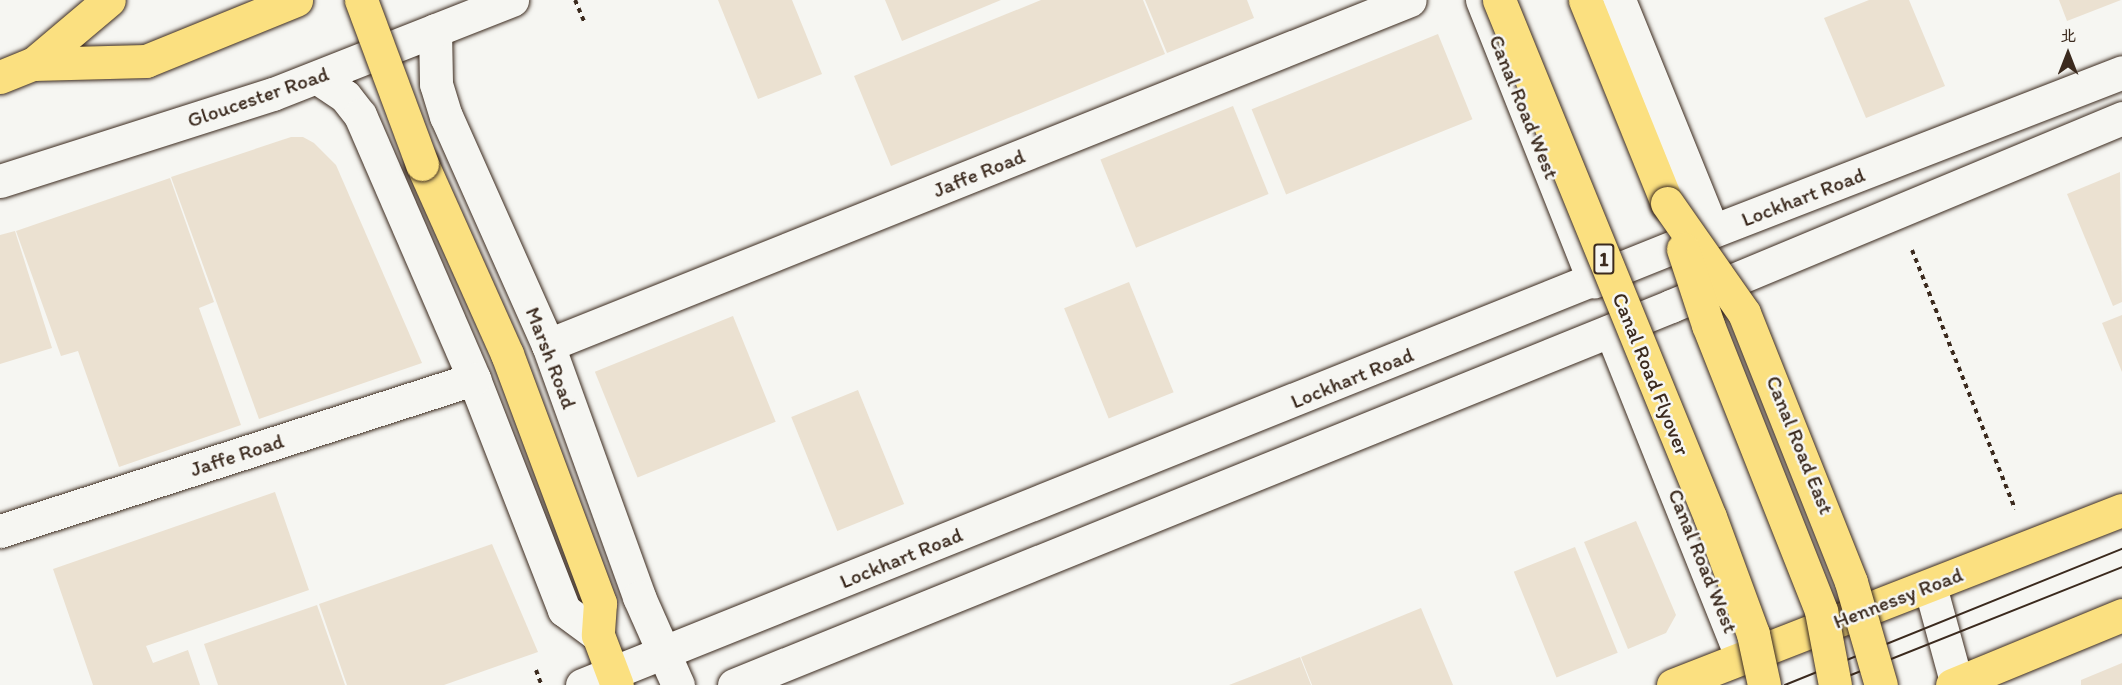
<!DOCTYPE html>
<meta charset="utf-8">
<style>
body{margin:0}
#map{position:relative;width:2122px;height:685px;overflow:hidden;background:#f6f6f2;font-family:Itim,"LXGW WenKai TC",sans-serif}
div>[style]{position:absolute}
.built>*{inset:0;background:#ebe1d1;transform-origin:0 0}
.path>*{height:4px;margin-top:-2px;transform-origin:0;background:repeating-linear-gradient(90deg,#3b2a1e 0 4.5px,transparent 0 9px)}
.roads{filter:drop-shadow(0 0 2px #3b2a1e) drop-shadow(0 0 2px #3b2a1e)}
.minor>*{height:33px;margin:-16.5px;padding:0 16.5px;transform-origin:16.5px;border-radius:16.5px;background:#f6f6f2}
.major>*{height:33px;margin:-16.5px;padding:0 16.5px;transform-origin:16.5px;border-radius:16.5px;background:#fbe080}
.highway>*{height:33px;margin:-16.5px;padding:0 16.5px;transform-origin:16.5px;border-radius:16.5px;background:#fbe080}
.tram>*{height:1.5px;margin:-0.75px;padding:0 0.75px;transform-origin:0.75px;border-radius:0.75px;background:#3b2a1e}
.bridges{filter:drop-shadow(0 0 2px #3b2a1e) drop-shadow(0 0 2px #3b2a1e)}
.major-bridge>*{height:33px;margin:-16.5px;padding:0 16.5px;transform-origin:16.5px;border-radius:16.5px;background:#fbe080}
.highway-bridge>*{height:33px;margin:-16.5px;padding:0 16.5px;transform-origin:16.5px;border-radius:16.5px;background:#fbe080}
span{translate:-50% -50%;white-space:nowrap;text-align:center;line-height:1.15;-webkit-text-stroke:5px #f6f6f2;paint-order:stroke}
.shield-label span{padding:2px 4px;background:#f6f6f2;border:2px solid;border-radius:4px;-webkit-text-stroke-width:0}
.shield-label{font-size:20px;color:#3b2a1e;font-weight:700}
.street-label{font-size:21px;color:#3b2a1e}
.north{position:absolute;left:2038px;top:24px;width:60px;height:60px;-webkit-text-stroke:4px #f6f6f2;paint-order:stroke;rotate:0deg;font-size:16px;font-weight:700;line-height:24px;text-align:center;color:#3b2a1e}
.north::after{content:'';display:block;margin:auto;width:21px;height:27px;background:#3b2a1e;clip-path:polygon(50% 0,100% 100%,50% 72%,0 100%)}
</style>
<div id="map">
<div class="built">
<i style="clip-path:polygon(718px 0,792px 0,822px 74px,758px 99px)"></i>
<i style="clip-path:polygon(885px 0,1001px 0,902px 41px)"></i>
<i style="clip-path:polygon(1041px 0,1143px 0,1165px 54px,891px 166px,854px 76px)"></i>
<i style="clip-path:polygon(1145px 0,1247px 0,1254px 18px,1167px 53px)"></i>
<i style="clip-path:polygon(1869px 0,1909px 0,1945px 86px,1866px 118px,1824px 18px)"></i>
<i style="clip-path:polygon(2059px 0,2121px 0,2067px 21px)"></i>
<i style="left:1438px;top:34px;width:92px;height:201px;rotate:68deg"></i>
<i style="left:1233px;top:106px;width:95px;height:143px;rotate:68deg"></i>
<i style="clip-path:polygon(291px 137px,303px 137px,314px 143px,336px 165px,422px 363px,259px 419px,171px 177px)"></i>
<i style="clip-path:polygon(2120px 172px,2122px 302px,2113px 306px,2067px 194px)"></i>
<i style="clip-path:polygon(170px 178px,214px 302px,199px 308px,241px 425px,119px 467px,78px 351px,61px 356px,16px 231px)"></i>
<i style="clip-path:polygon(15px 231px,52px 348px,0 364px,0 235px)"></i>
<i style="left:1129px;top:282px;width:119px;height:70px;rotate:68deg"></i>
<i style="clip-path:polygon(2122px 315px,2122px 372px,2102px 323px)"></i>
<i style="left:733px;top:316px;width:114px;height:149px;rotate:68deg"></i>
<i style="left:858px;top:390px;width:123px;height:72px;rotate:68deg"></i>
<i style="clip-path:polygon(275px 492px,309px 590px,146px 646px,153px 663px,188px 650px,200px 685px,93px 685px,53px 569px)"></i>
<i style="clip-path:polygon(1636px 521px,1676px 615px,1666px 633px,1628px 649px,1584px 542px)"></i>
<i style="clip-path:polygon(492px 544px,538px 652px,444px 685px,347px 685px,319px 604px)"></i>
<i style="left:1575px;top:547px;width:114px;height:66px;rotate:68deg"></i>
<i style="clip-path:polygon(317px 605px,345px 685px,218px 685px,204px 644px)"></i>
<i style="clip-path:polygon(1421px 608px,1453px 685px,1312px 685px,1301px 657px)"></i>
<i style="clip-path:polygon(1300px 657px,1311px 685px,1229px 685px,1255px 675px)"></i>
<i style="clip-path:polygon(2122px 663px,2122px 685px,2081px 685px,2081px 680px)"></i>
</div>
<div class="path">
<i style="left:575px;top:0;width:25px;rotate:67deg"></i>
<i style="left:1912px;top:250px;width:279px;rotate:68.3deg"></i>
<i style="left:536px;top:670px;width:15px;rotate:70deg"></i>
</div>
<div class="roads">
<div class="minor">
<i style="left:1482px;top:0;width:303px;rotate:68.3deg"></i>
<i style="left:1619px;top:0;width:249px;rotate:67.9deg"></i>
<i style="left:435px;top:30px;width:54px;rotate:88.9deg"></i>
<i style="left:436px;top:84px;width:34px;rotate:73deg"></i>
<i style="left:446px;top:116px;width:251px;rotate:66deg"></i>
<i style="left:548px;top:345px;width:268px;rotate:70.1deg"></i>
<i style="left:639px;top:597px;width:96px;rotate:66.1deg"></i>
<i style="left:318px;top:78px;width:32px;rotate:34deg"></i>
<i style="left:345px;top:96px;width:24px;rotate:52deg"></i>
<i style="left:360px;top:115px;width:288px;rotate:66.6deg"></i>
<i style="left:474px;top:379px;width:248px;rotate:68.7deg"></i>
<i style="left:564px;top:610px;width:42px;rotate:36.3deg"></i>
<i style="left:0;top:181px;width:287px;rotate:-17.7deg"></i>
<i style="left:273px;top:94px;width:257px;rotate:-21.5deg"></i>
<i style="left:1611px;top:331px;width:352px;rotate:68.2deg"></i>
<i style="left:548px;top:345px;width:928px;rotate:-21.81deg"></i>
<i style="left:0;top:531px;width:498px;rotate:-17.8deg"></i>
<i style="left:1930px;top:586px;width:103px;rotate:74.7deg"></i>
<i style="left:582px;top:685px;width:1219px;rotate:-21.87deg"></i>
<i style="left:1713px;top:231px;width:439px;rotate:-21.2deg"></i>
<i style="left:734px;top:685px;width:1011px;rotate:-22.02deg"></i>
<i style="left:1671px;top:306px;width:489px;rotate:-22.6deg"></i>
</div>
<div class="major">
<i style="left:422px;top:164px;width:208px;rotate:65.9deg"></i>
<i style="left:507px;top:354px;width:266px;rotate:69.5deg"></i>
<i style="left:600px;top:603px;width:32px;rotate:94deg"></i>
<i style="left:598px;top:635px;width:53px;rotate:69.2deg"></i>
<i style="left:1673px;top:685px;width:482px;rotate:-21.3deg"></i>
<i style="left:1952px;top:685px;width:184px;rotate:-22.4deg"></i>
</div>
<div class="highway">
<i style="left:1585px;top:0;width:219px;rotate:68deg"></i>
<i style="left:33px;top:64px;width:113px;rotate:-1.5deg"></i>
<i style="left:146px;top:61px;width:162px;rotate:-22.1deg"></i>
<i style="left:0;top:77px;width:35px;rotate:-22deg"></i>
<i style="left:33px;top:64px;width:99px;rotate:-40.1deg"></i>
</div>
</div>
<div class="tram">
<i style="left:1785px;top:685px;width:363px;rotate:-22deg"></i>
<i style="left:1826px;top:685px;width:319px;rotate:-21.7deg"></i>
</div>
<div class="bridges">
<div class="major-bridge">
<i style="left:361px;top:0;width:175px;rotate:69.6deg"></i>
</div>
<div class="highway-bridge">
<i style="left:1499px;top:0;width:558px;rotate:67.8deg"></i>
<i style="left:1710px;top:517px;width:125px;rotate:69.8deg"></i>
<i style="left:1753px;top:634px;width:52px;rotate:77.8deg"></i>
<i style="left:1667px;top:203px;width:134px;rotate:55deg"></i>
<i style="left:1744px;top:313px;width:289px;rotate:68.3deg"></i>
<i style="left:1851px;top:582px;width:107px;rotate:73.8deg"></i>
<i style="left:1683px;top:249px;width:80px;rotate:71.8deg"></i>
<i style="left:1708px;top:325px;width:308px;rotate:68.4deg"></i>
<i style="left:1821px;top:611px;width:75px;rotate:79.3deg"></i>
</div>
</div>
<div class="shield-label">
<span style="left:1604px;top:259px">1</span>
</div>
<div class="street-label">
<span style="left:258px;top:97px;rotate:-19deg">Gloucester Road</span>
<span style="left:1524px;top:107px;rotate:68deg">Canal Road West</span>
<span style="left:979px;top:173px;rotate:-22deg">Jaffe Road</span>
<span style="left:1803px;top:197px;rotate:-21deg">Lockhart Road</span>
<span style="left:551px;top:358px;rotate:69deg">Marsh Road</span>
<span style="left:1651px;top:374px;rotate:68deg">Canal Road Flyover</span>
<span style="left:1352px;top:378px;rotate:-22deg">Lockhart Road</span>
<span style="left:1800px;top:445px;rotate:68deg">Canal Road East</span>
<span style="left:237px;top:455px;rotate:-18deg">Jaffe Road</span>
<span style="left:901px;top:558px;rotate:-22deg">Lockhart Road</span>
<span style="left:1703px;top:561px;rotate:68deg">Canal Road West</span>
<span style="left:1898px;top:598px;rotate:-21deg">Hennessy Road</span>
</div>
<div class="north">北</div>
</div>
